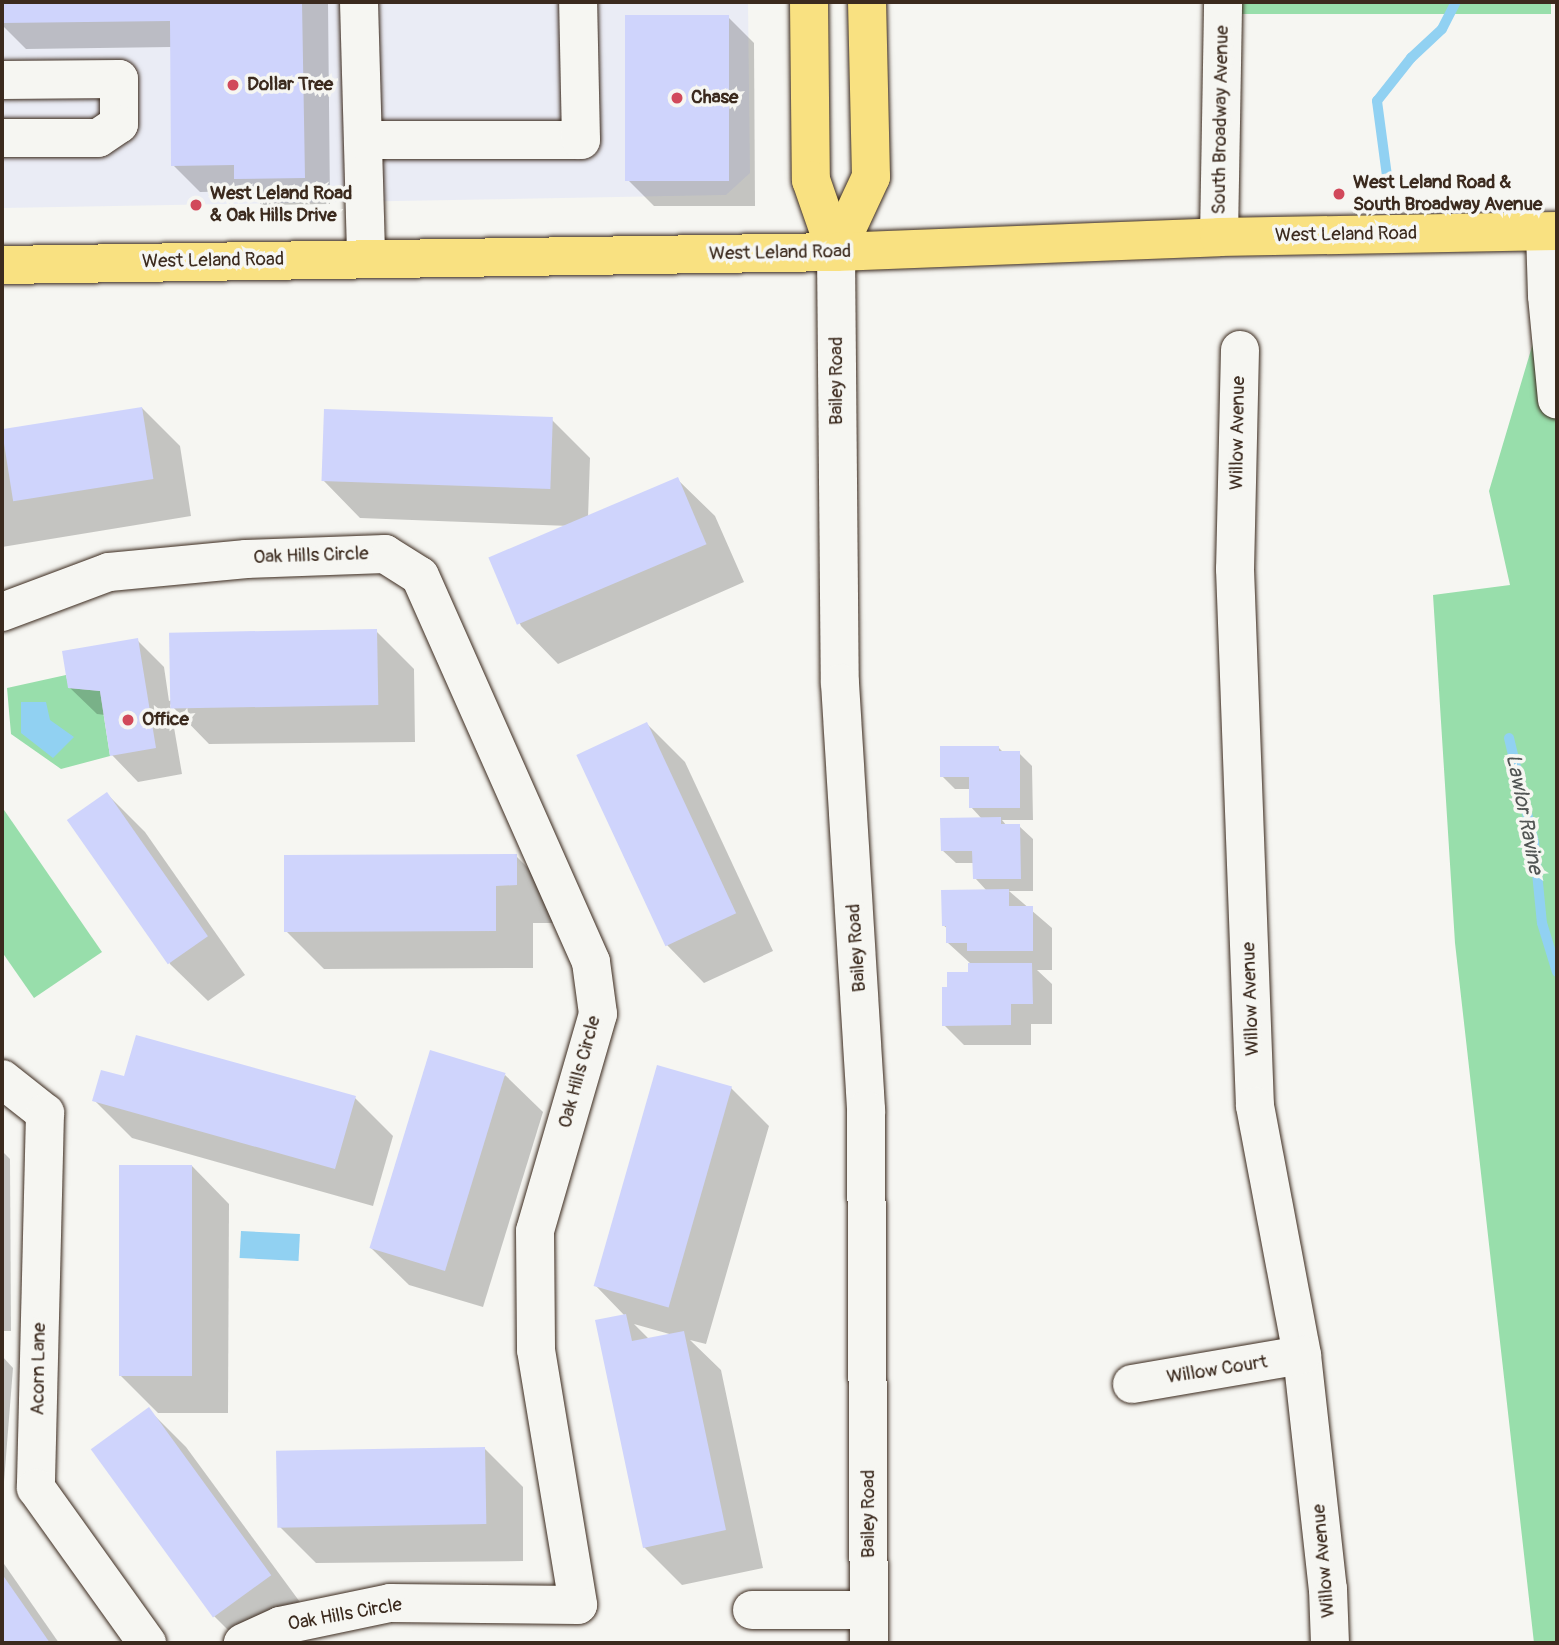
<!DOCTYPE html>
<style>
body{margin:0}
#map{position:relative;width:1559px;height:1645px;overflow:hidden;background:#f6f6f2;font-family:Pangolin,sans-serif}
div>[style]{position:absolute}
.built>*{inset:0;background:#eaecf5}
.green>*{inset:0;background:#98deab;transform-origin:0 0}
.water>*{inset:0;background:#91d1f2;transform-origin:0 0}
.shadow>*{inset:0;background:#0003}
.stream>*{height:10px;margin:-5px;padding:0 5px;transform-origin:5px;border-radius:5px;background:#91d1f2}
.building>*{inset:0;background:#cfd4fc;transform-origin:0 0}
.roads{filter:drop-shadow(0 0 2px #3b2a1e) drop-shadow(0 0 2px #3b2a1e)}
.minor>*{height:38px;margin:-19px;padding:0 19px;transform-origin:19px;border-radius:19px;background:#f6f6f2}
.major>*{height:38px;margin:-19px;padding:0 19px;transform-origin:19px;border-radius:19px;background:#f9e181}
.dots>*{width:19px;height:19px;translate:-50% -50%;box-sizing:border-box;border:4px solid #f6f6f2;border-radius:50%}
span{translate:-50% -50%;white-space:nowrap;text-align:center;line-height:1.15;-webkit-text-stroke:7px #f6f6f2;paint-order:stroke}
.poi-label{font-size:19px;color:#3b2a1e;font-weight:700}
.left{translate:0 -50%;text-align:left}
.street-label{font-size:19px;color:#3b2a1e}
.water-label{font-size:21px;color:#505453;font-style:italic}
.frame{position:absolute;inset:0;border:4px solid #3b2a1e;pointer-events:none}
</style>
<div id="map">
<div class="built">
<i style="clip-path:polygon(2px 2px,748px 2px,750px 173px,726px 195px,2px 208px)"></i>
</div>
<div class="green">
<i style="left:1223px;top:2px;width:328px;height:12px"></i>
<i style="clip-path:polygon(1547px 296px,1557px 400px,1557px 1643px,1534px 1643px,1455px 943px,1433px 595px,1510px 585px,1489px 491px)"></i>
<i style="clip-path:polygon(66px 675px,69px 688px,100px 691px,110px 756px,61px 769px,11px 734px,7px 688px)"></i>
<i style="clip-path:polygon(2px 807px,102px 952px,34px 998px,2px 952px)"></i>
</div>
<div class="water">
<i style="clip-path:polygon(21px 702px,46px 702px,50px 720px,74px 737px,53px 758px,21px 733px)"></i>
<i style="left:241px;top:1231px;width:59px;height:27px;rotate:3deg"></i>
</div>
<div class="shadow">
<i style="clip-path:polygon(2px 2px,328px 2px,330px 204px,262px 205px,248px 191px,200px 192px,173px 165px,172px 47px,26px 49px,2px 25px)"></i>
<i style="clip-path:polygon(728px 17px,754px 43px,755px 206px,654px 206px,628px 180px)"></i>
<i style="clip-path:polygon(142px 408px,180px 446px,191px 516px,2px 547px,2px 431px)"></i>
<i style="clip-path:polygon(552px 420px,590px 458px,588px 518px,677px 479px,715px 516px,744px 582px,558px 664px,521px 626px,491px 560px,570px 526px,360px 518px,323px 480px)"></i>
<i style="clip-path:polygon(376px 631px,414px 669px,415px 742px,209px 744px,170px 704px,182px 774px,138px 782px,112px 755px,105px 715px,97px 714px,70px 688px,137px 640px,164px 667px,169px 701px)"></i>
<i style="clip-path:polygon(647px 724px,685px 762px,773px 951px,704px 983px,667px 945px,578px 756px)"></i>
<i style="clip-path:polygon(998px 747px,1004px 753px,1019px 753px,1032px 766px,1033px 820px,1002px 820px,1007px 826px,1019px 826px,1033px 839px,1033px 891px,1009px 891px,1052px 928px,1052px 970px,1037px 970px,1052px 984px,1052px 1024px,1031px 1024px,1031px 1045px,964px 1045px,944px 1025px,970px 973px,970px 963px,948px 943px,948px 929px,943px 925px,987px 891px,975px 878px,974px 863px,956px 863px,942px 850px,982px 819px,971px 807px,971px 789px,955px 789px,942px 776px)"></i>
<i style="clip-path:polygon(107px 794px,145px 832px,245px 975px,208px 1001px,170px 964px)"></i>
<i style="clip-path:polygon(516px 856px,554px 894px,554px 923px,533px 923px,533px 968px,324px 969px,286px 931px)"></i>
<i style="clip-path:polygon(505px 1075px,543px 1112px,483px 1307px,409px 1285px,371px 1248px)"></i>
<i style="clip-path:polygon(125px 1078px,355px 1098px,393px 1136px,373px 1206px,132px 1138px,94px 1100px)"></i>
<i style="clip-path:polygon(evenodd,731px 1088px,769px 1126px,706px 1344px,690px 1340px,721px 1370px,763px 1568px,682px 1585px,644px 1547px,625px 1316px,595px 1285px,731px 1088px,634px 1324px,673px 1335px,649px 1339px,634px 1324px)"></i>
<i style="clip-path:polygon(2px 1151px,10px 1159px,11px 1331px,2px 1331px)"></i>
<i style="clip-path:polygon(192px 1166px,229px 1204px,228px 1413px,158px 1413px,120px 1375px)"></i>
<i style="clip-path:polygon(2px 1356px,13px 1368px,2px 1507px)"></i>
<i style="clip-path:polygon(148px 1409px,186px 1447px,308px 1613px,241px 1643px,214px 1616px)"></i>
<i style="clip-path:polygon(485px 1449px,523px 1487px,523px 1561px,316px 1563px,278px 1525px)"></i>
<i style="clip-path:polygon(2px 1561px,59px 1643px,2px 1643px)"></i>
</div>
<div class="stream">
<i style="left:1387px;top:176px;width:76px;rotate:-97.6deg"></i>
<i style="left:1377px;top:101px;width:55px;rotate:-51.7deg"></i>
<i style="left:1411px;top:58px;width:42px;rotate:-43.1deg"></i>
<i style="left:1442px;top:29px;width:30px;rotate:-63deg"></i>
<i style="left:1509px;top:738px;width:107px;rotate:76.5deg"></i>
<i style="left:1534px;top:842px;width:81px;rotate:84.4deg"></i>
<i style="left:1542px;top:923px;width:51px;rotate:73deg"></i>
</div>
<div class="building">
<i style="clip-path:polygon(2px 2px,302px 2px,305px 178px,234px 179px,234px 165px,171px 166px,170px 21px,2px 23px)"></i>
<i style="left:625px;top:15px;width:104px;height:166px"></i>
<i style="left:142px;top:407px;width:73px;height:142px;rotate:81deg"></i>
<i style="left:324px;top:409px;width:229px;height:72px;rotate:2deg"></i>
<i style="left:678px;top:477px;width:73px;height:206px;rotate:67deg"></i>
<i style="left:377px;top:629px;width:76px;height:208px;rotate:89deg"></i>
<i style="clip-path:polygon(138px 638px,156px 748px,110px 756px,100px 691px,68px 688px,62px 651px)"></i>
<i style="left:647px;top:722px;width:211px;height:78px;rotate:65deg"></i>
<i style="clip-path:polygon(940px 746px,999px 746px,999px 751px,1020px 751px,1020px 808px,969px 808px,969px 777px,940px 777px)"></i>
<i style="left:107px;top:792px;width:176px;height:49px;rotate:55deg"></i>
<i style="clip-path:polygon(1001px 817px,1001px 824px,1020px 824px,1021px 879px,973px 879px,972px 851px,941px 851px,940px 818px)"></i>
<i style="clip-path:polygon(517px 854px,517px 885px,496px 886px,496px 931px,284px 932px,284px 855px)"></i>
<i style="clip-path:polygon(1009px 889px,1009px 906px,1033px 906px,1033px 951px,967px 951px,967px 943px,946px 943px,946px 926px,942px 926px,941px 890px)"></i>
<i style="clip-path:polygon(968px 963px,1032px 963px,1033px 1004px,1011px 1004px,1011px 1025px,942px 1026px,942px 987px,947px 987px,947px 972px,968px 972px)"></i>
<i style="clip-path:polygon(136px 1035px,356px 1096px,335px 1169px,92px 1101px,101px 1070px,124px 1076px)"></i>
<i style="left:430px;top:1050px;width:79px;height:207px;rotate:17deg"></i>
<i style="left:657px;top:1065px;width:78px;height:230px;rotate:16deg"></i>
<i style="left:119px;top:1165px;width:73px;height:211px"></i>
<i style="clip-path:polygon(626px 1314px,632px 1341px,684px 1331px,726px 1530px,643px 1548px,595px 1320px)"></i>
<i style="left:149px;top:1407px;width:208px;height:72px;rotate:54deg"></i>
<i style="left:485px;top:1447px;width:77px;height:209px;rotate:89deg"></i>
<i style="clip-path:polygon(2px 1574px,50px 1643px,2px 1643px)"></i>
</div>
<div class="roads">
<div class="minor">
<i style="left:359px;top:2px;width:256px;rotate:88.4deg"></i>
<i style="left:2px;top:80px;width:117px;rotate:-0.5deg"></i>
<i style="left:119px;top:79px;width:45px;rotate:90deg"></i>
<i style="left:119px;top:124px;width:25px;rotate:146deg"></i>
<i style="left:98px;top:138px;width:96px;rotate:180deg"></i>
<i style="left:363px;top:140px;width:218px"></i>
<i style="left:581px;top:140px;width:138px;rotate:-91.2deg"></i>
<i style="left:1545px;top:232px;width:64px;rotate:88.2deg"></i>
<i style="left:1547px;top:296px;width:104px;rotate:84.5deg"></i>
<i style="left:1219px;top:237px;width:235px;rotate:-89deg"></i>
<i style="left:836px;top:252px;width:431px;rotate:89.5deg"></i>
<i style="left:840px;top:683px;width:428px;rotate:86.5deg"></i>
<i style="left:866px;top:1110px;width:533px;rotate:89.68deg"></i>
<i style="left:1240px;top:350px;width:219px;rotate:91.3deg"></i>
<i style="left:1235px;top:569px;width:537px;rotate:87.87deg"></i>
<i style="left:1255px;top:1106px;width:253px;rotate:79.3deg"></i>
<i style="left:1302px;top:1355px;width:235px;rotate:83.7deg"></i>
<i style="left:1328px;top:1589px;width:54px;rotate:87.9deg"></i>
<i style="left:2px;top:612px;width:114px;rotate:-20.5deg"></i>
<i style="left:109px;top:572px;width:138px;rotate:-5.4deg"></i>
<i style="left:246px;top:559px;width:139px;rotate:-2.1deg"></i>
<i style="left:385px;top:554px;width:41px;rotate:32.2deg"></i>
<i style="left:420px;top:576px;width:422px;rotate:66.1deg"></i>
<i style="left:591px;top:962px;width:52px;rotate:82.3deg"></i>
<i style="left:598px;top:1014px;width:226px;rotate:106.2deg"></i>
<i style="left:535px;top:1231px;width:119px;rotate:89.5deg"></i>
<i style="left:536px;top:1350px;width:258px;rotate:80.6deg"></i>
<i style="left:578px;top:1605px;width:188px;rotate:-179.4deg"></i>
<i style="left:390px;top:1603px;width:112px;rotate:168.2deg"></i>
<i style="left:280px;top:1626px;width:41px;rotate:155.3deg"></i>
<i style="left:2px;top:1079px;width:55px;rotate:38.3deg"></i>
<i style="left:45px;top:1113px;width:375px;rotate:91.4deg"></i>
<i style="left:36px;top:1488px;width:191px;rotate:54.4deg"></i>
<i style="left:1132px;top:1384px;width:172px;rotate:-9.7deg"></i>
<i style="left:752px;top:1610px;width:117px"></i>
</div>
<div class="major">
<i style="left:809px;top:2px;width:178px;rotate:89.4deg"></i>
<i style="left:811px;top:180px;width:76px;rotate:70.9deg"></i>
<i style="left:836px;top:252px;width:83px;rotate:-65deg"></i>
<i style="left:871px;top:177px;width:175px;rotate:-91.3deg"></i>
<i style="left:2px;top:265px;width:834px;rotate:-0.89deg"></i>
<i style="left:836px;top:252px;width:383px;rotate:-2.2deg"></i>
<i style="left:1219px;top:237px;width:338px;rotate:-1deg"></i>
</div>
</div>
<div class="dots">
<i style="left:233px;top:85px;background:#d1495b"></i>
<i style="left:677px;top:98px;background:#d1495b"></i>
<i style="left:1339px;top:194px;background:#d1495b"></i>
<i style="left:196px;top:205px;background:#d1495b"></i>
<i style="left:128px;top:720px;background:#d1495b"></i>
</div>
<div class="poi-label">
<span class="left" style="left:247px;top:85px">Dollar Tree</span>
<span class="left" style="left:691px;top:98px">Chase</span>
<span class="left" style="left:1353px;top:194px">West Leland Road &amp;<br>South Broadway Avenue</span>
<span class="left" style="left:210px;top:205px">West Leland Road<br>&amp; Oak Hills Drive</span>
<span class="left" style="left:142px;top:720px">Office</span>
</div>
<div class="street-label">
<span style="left:1221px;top:120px;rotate:-89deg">South Broadway Avenue</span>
<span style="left:1346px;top:235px;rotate:-1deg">West Leland Road</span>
<span style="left:780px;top:253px;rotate:-1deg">West Leland Road</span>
<span style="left:213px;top:261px;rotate:-1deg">West Leland Road</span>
<span style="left:837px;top:381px;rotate:-90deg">Bailey Road</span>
<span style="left:1238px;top:433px;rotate:-89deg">Willow Avenue</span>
<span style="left:311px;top:556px;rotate:-2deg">Oak Hills Circle</span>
<span style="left:857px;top:948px;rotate:-94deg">Bailey Road</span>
<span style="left:1251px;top:999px;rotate:-92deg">Willow Avenue</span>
<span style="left:580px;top:1072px;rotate:-75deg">Oak Hills Circle</span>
<span style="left:39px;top:1369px;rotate:-89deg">Acorn Lane</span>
<span style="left:1217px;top:1370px;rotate:-9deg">Willow Court</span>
<span style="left:869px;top:1514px;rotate:-90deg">Bailey Road</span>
<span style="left:1324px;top:1561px;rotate:-95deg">Willow Avenue</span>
<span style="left:345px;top:1615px;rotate:-10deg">Oak Hills Circle</span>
</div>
<div class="water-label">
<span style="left:1524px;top:814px;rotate:79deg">Lawlor Ravine</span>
</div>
<div class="frame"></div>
</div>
